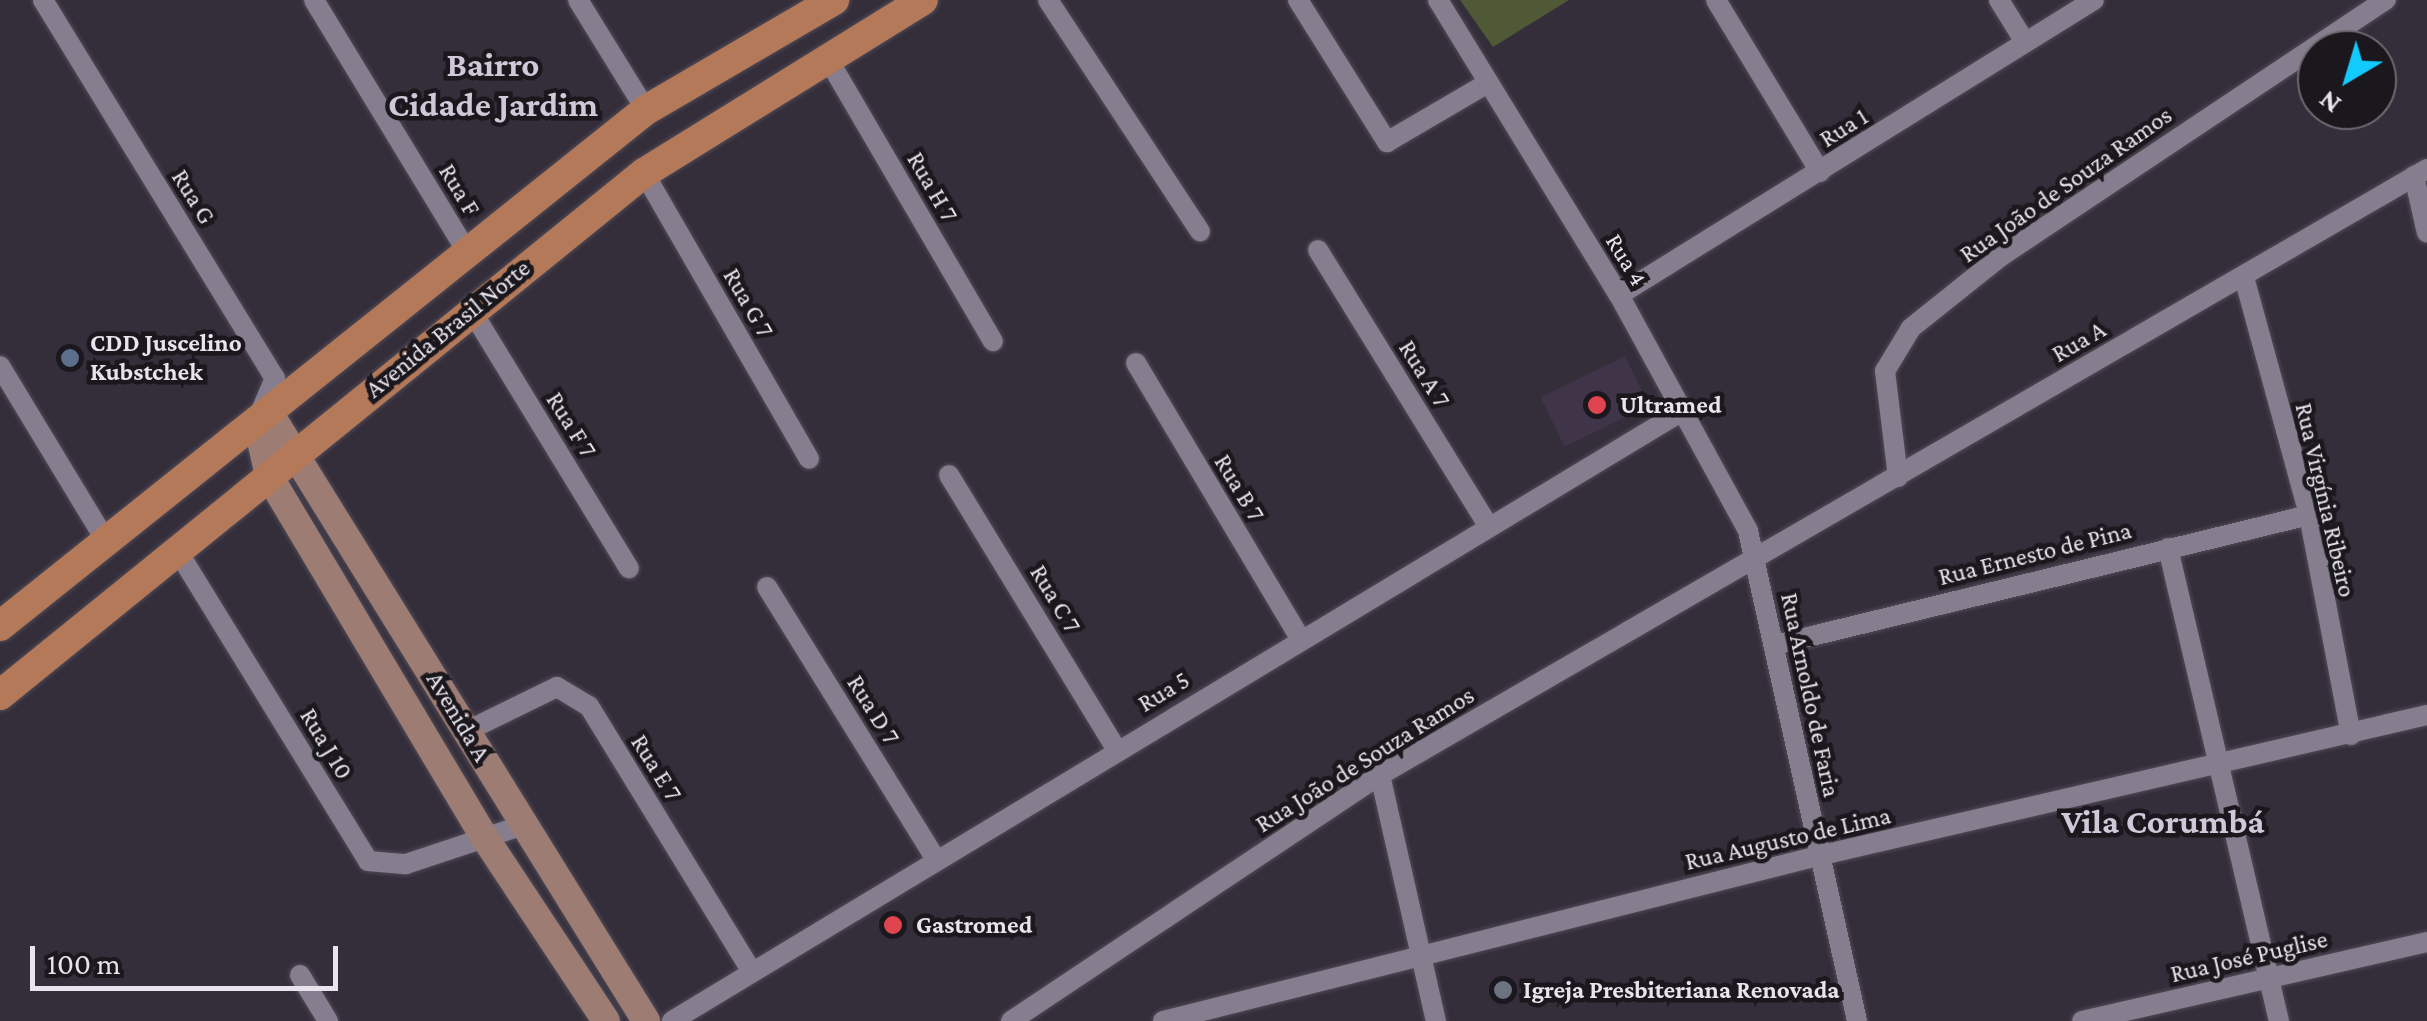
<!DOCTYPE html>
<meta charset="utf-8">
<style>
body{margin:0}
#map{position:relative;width:2427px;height:1021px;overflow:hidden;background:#342d3a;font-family:"Crimson Pro",serif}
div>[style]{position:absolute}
.built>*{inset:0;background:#3f3448;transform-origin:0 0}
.green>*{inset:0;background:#4f5935}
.roads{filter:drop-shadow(0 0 2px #504b56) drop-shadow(0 0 2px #504b56)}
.street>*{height:20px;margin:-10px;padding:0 10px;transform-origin:10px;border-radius:10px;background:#867e8e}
.secondary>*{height:28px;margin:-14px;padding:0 14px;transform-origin:14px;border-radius:14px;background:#9d7c74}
.primary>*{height:30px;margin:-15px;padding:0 15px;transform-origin:15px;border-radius:15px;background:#b47959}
.dots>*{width:28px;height:28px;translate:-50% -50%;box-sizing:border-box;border:5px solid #1a171d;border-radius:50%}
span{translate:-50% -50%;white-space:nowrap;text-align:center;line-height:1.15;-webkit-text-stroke:9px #1a171d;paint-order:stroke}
.street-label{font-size:25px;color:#e8e3ec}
.poi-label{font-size:25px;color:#e8e3ec;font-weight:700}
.left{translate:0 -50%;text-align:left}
.district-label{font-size:35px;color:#d0c7d8;font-weight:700}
.north{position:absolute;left:2297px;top:30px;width:100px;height:100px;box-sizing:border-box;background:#1a171d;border:2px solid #6c6970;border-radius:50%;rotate:218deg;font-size:28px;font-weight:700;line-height:40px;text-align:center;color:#e8e3ec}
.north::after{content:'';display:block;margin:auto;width:35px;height:45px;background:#12cafb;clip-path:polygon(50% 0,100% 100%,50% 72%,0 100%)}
.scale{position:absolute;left:30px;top:946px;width:308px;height:45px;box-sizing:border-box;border:5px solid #e8e3ec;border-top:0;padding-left:12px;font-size:30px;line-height:35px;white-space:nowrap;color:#e8e3ec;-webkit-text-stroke:8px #1a171d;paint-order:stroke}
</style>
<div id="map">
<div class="built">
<i style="left:1625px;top:356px;width:55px;height:94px;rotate:64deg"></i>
</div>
<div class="green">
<i style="clip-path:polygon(1460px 0,1569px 0,1493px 47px)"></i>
</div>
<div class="roads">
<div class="street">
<i style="left:43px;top:0;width:444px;rotate:58.5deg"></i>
<i style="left:275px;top:378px;width:39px;rotate:113deg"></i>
<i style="left:314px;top:0;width:296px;rotate:58.7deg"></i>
<i style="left:578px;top:0;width:129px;rotate:58.3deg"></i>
<i style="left:1048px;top:0;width:277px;rotate:56.7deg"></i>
<i style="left:1298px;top:0;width:168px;rotate:57.9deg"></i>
<i style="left:1387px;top:142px;width:117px;rotate:-30.3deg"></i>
<i style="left:1438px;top:0;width:346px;rotate:58.5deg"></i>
<i style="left:1619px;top:295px;width:269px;rotate:61.3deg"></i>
<i style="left:1748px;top:531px;width:502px;rotate:77.46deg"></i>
<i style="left:1716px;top:0;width:201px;rotate:58.8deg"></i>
<i style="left:1999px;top:0;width:49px;rotate:58.2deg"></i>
<i style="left:828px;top:59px;width:327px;rotate:59.7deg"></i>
<i style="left:644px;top:173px;width:330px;rotate:60deg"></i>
<i style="left:2414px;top:176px;width:58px;rotate:77.2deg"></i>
<i style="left:1318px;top:250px;width:322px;rotate:58.3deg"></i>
<i style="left:2244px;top:277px;width:247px;rotate:74.7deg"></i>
<i style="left:2309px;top:515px;width:224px;rotate:79.2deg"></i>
<i style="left:1619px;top:295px;width:559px;rotate:-31.84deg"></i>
<i style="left:470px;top:308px;width:305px;rotate:58.6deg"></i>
<i style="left:1136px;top:363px;width:320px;rotate:59.2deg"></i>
<i style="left:0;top:366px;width:205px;rotate:58.8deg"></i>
<i style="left:949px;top:475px;width:322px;rotate:58.6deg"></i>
<i style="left:1898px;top:477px;width:107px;rotate:-97deg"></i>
<i style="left:1885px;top:371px;width:50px;rotate:-58.8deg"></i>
<i style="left:1911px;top:328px;width:114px;rotate:-38.6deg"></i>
<i style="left:2000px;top:257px;width:464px;rotate:-33.7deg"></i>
<i style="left:2168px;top:548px;width:486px;rotate:76.8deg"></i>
<i style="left:177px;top:550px;width:365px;rotate:58.4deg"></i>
<i style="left:368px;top:861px;width:38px;rotate:5deg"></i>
<i style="left:406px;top:864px;width:123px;rotate:-18.4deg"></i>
<i style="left:767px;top:587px;width:321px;rotate:58.2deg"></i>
<i style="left:1775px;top:645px;width:550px;rotate:-13.68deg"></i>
<i style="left:467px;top:731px;width:100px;rotate:-26.1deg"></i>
<i style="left:557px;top:687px;width:37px;rotate:31deg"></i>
<i style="left:589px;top:706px;width:312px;rotate:58.5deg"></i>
<i style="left:1380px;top:775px;width:252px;rotate:77.2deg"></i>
<i style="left:300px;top:975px;width:54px;rotate:58.7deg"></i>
<i style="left:672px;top:1021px;width:1182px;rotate:-31.12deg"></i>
<i style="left:1011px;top:1021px;width:443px;rotate:-33.7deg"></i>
<i style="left:1380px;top:775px;width:1210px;rotate:-30.06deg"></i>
<i style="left:1163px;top:1021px;width:675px;rotate:-14.14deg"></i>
<i style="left:1818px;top:856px;width:625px;rotate:-13.04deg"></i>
<i style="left:2082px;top:1021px;width:354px;rotate:-12.9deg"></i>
</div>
<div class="secondary">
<i style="left:270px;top:414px;width:714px;rotate:58.22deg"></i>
<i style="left:257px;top:423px;width:54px;rotate:77.2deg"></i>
<i style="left:269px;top:476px;width:422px;rotate:59.2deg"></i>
<i style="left:485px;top:838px;width:219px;rotate:56.5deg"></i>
</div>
<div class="primary">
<i style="left:0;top:626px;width:827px;rotate:-38.62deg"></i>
<i style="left:646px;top:110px;width:218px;rotate:-30.3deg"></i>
<i style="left:0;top:695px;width:829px;rotate:-39.03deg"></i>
<i style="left:644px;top:173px;width:328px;rotate:-31.8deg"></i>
</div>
</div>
<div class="dots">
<i style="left:70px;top:358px;background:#5c6f8a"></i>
<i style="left:1597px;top:405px;background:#e0444e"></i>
<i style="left:893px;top:925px;background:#e0444e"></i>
<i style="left:1503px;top:990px;background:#6b7280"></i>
</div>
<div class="street-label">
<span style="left:1844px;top:128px;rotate:-32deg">Rua 1</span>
<span style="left:2066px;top:185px;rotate:-35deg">Rua João de Souza Ramos</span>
<span style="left:932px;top:187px;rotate:60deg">Rua H 7</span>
<span style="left:459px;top:190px;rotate:59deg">Rua F</span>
<span style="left:193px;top:197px;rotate:58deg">Rua G</span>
<span style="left:1626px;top:260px;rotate:59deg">Rua 4</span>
<span style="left:748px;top:303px;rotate:60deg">Rua G 7</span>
<span style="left:448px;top:329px;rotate:-39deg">Avenida Brasil Norte</span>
<span style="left:2079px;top:342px;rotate:-30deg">Rua A</span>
<span style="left:1424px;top:374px;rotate:58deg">Rua A 7</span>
<span style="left:571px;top:425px;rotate:58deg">Rua F 7</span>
<span style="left:1239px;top:488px;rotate:59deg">Rua B 7</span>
<span style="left:2325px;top:500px;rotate:77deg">Rua Virgínia Ribeiro</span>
<span style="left:2035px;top:554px;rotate:-14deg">Rua Ernesto de Pina</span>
<span style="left:1055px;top:599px;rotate:59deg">Rua C 7</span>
<span style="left:1164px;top:692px;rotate:-31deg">Rua 5</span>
<span style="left:1810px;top:695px;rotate:78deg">Rua Arnoldo de Faria</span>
<span style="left:873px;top:710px;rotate:58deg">Rua D 7</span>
<span style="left:458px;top:717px;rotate:59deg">Avenida A</span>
<span style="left:326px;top:744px;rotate:59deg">Rua J 10</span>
<span style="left:1365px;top:760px;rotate:-32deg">Rua João de Souza Ramos</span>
<span style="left:656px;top:768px;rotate:58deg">Rua E 7</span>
<span style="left:1788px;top:839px;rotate:-13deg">Rua Augusto de Lima</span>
<span style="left:2249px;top:957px;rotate:-13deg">Rua José Puglise</span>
</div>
<div class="poi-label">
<span class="left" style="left:90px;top:358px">CDD Juscelino<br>Kubstchek</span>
<span class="left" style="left:1620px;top:405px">Ultramed</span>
<span class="left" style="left:916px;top:925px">Gastromed</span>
<span class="left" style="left:1523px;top:990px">Igreja Presbiteriana Renovada</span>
</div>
<div class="district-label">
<span style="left:493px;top:85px">Bairro<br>Cidade Jardim</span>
<span style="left:2163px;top:822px">Vila Corumbá</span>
</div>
<div class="north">N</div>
<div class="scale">100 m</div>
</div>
